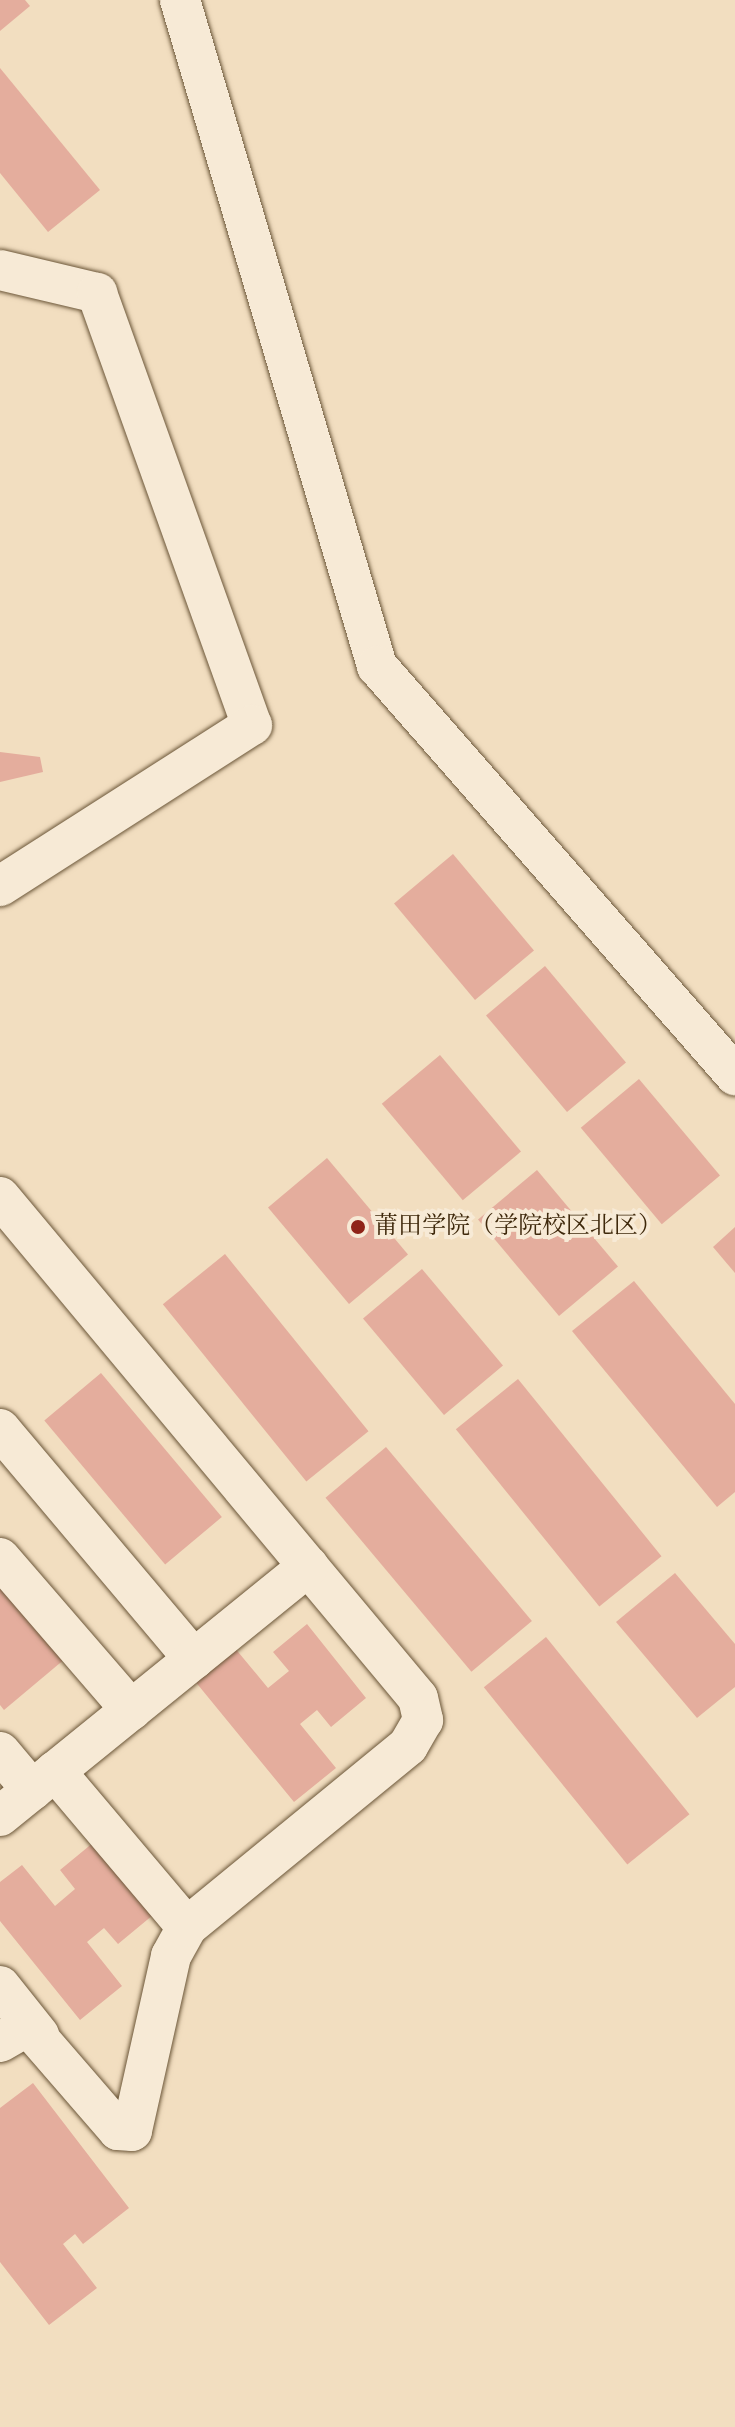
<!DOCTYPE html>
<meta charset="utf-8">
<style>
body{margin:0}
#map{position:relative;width:735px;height:2427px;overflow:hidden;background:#f2dec0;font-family:"Libre Bodoni","Noto Serif SC",serif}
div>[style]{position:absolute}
.building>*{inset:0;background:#e4ad9d;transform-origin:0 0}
.roads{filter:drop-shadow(0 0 2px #6b5638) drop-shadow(0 0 2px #6b5638)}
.minor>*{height:40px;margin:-20px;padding:0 20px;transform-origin:20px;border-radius:20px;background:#f7ead6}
.dots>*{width:22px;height:22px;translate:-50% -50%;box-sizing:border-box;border:4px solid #f7ead6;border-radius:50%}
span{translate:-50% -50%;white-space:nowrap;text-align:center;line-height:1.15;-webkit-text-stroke:8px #f7ead6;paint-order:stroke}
.poi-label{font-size:24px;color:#3e280b}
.left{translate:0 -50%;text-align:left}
</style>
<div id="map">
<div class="building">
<i style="clip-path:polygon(0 0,25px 0,30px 6px,0 31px)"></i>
<i style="clip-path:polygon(0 68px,100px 190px,48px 232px,0 173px)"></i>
<i style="clip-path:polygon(0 752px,40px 757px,43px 772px,0 782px)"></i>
<i style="left:453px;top:854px;width:126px;height:77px;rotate:50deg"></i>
<i style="left:545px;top:966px;width:126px;height:77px;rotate:50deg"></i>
<i style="left:440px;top:1055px;width:126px;height:76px;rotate:50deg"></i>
<i style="left:639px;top:1079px;width:126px;height:76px;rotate:50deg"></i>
<i style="left:327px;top:1158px;width:126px;height:77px;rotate:50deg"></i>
<i style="left:537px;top:1170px;width:126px;height:77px;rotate:50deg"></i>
<i style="clip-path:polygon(735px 1227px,735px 1273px,713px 1247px)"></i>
<i style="left:225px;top:1254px;width:228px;height:80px;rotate:51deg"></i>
<i style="left:422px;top:1269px;width:126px;height:77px;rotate:50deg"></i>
<i style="clip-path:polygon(634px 1281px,735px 1404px,735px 1492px,717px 1507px,572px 1331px)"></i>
<i style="left:101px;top:1373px;width:188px;height:74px;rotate:50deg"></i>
<i style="left:518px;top:1379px;width:228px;height:80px;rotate:51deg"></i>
<i style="left:386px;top:1447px;width:227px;height:79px;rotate:50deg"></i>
<i style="clip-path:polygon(675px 1573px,735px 1644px,735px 1687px,697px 1718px,616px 1622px)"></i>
<i style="clip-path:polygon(0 1580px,66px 1658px,4px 1710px,0 1705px)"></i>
<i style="clip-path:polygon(307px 1624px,366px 1698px,331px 1727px,317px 1710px,300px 1724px,336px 1768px,294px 1802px,194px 1680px,234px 1647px,268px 1688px,289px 1671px,273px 1652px)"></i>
<i style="left:546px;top:1637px;width:228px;height:80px;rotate:51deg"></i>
<i style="clip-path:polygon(94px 1842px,153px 1915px,118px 1944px,104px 1928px,87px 1942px,122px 1986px,80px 2020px,0 1921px,0 1882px,22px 1865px,55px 1906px,75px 1889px,60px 1870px)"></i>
<i style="clip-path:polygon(33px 2083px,129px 2208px,83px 2244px,75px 2234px,63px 2244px,97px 2288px,49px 2325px,0 2262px,0 2108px)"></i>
</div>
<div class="roads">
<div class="minor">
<i style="left:180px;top:0;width:695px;rotate:73.52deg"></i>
<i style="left:377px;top:666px;width:544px;rotate:48.8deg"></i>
<i style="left:0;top:270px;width:100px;rotate:13.3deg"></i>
<i style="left:97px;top:293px;width:459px;rotate:70.3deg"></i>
<i style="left:252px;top:725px;width:299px;rotate:147.4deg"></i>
<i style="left:0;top:1197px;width:652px;rotate:50.16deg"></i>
<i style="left:418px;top:1698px;width:23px;rotate:77deg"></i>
<i style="left:423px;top:1720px;width:30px;rotate:120deg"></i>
<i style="left:408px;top:1746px;width:286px;rotate:140.7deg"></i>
<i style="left:187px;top:1927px;width:33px;rotate:119deg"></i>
<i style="left:171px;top:1956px;width:179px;rotate:102.6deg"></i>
<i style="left:132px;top:2131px;width:14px;rotate:-176deg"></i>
<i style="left:118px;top:2130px;width:138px;rotate:-130.9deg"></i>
<i style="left:28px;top:2026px;width:32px;rotate:150deg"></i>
<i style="left:0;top:1429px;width:301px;rotate:49.9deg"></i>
<i style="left:0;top:1558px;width:201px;rotate:49.2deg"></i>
<i style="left:0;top:1752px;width:50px;rotate:49.9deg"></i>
<i style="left:55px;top:1771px;width:204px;rotate:49.8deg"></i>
<i style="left:0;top:1816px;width:397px;rotate:-39deg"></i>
<i style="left:0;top:1986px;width:63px;rotate:51.5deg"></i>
</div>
</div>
<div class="dots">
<i style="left:358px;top:1227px;background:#8f2418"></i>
</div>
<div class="poi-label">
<span class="left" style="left:374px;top:1227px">莆田学院（学院校区北区）</span>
</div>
</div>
